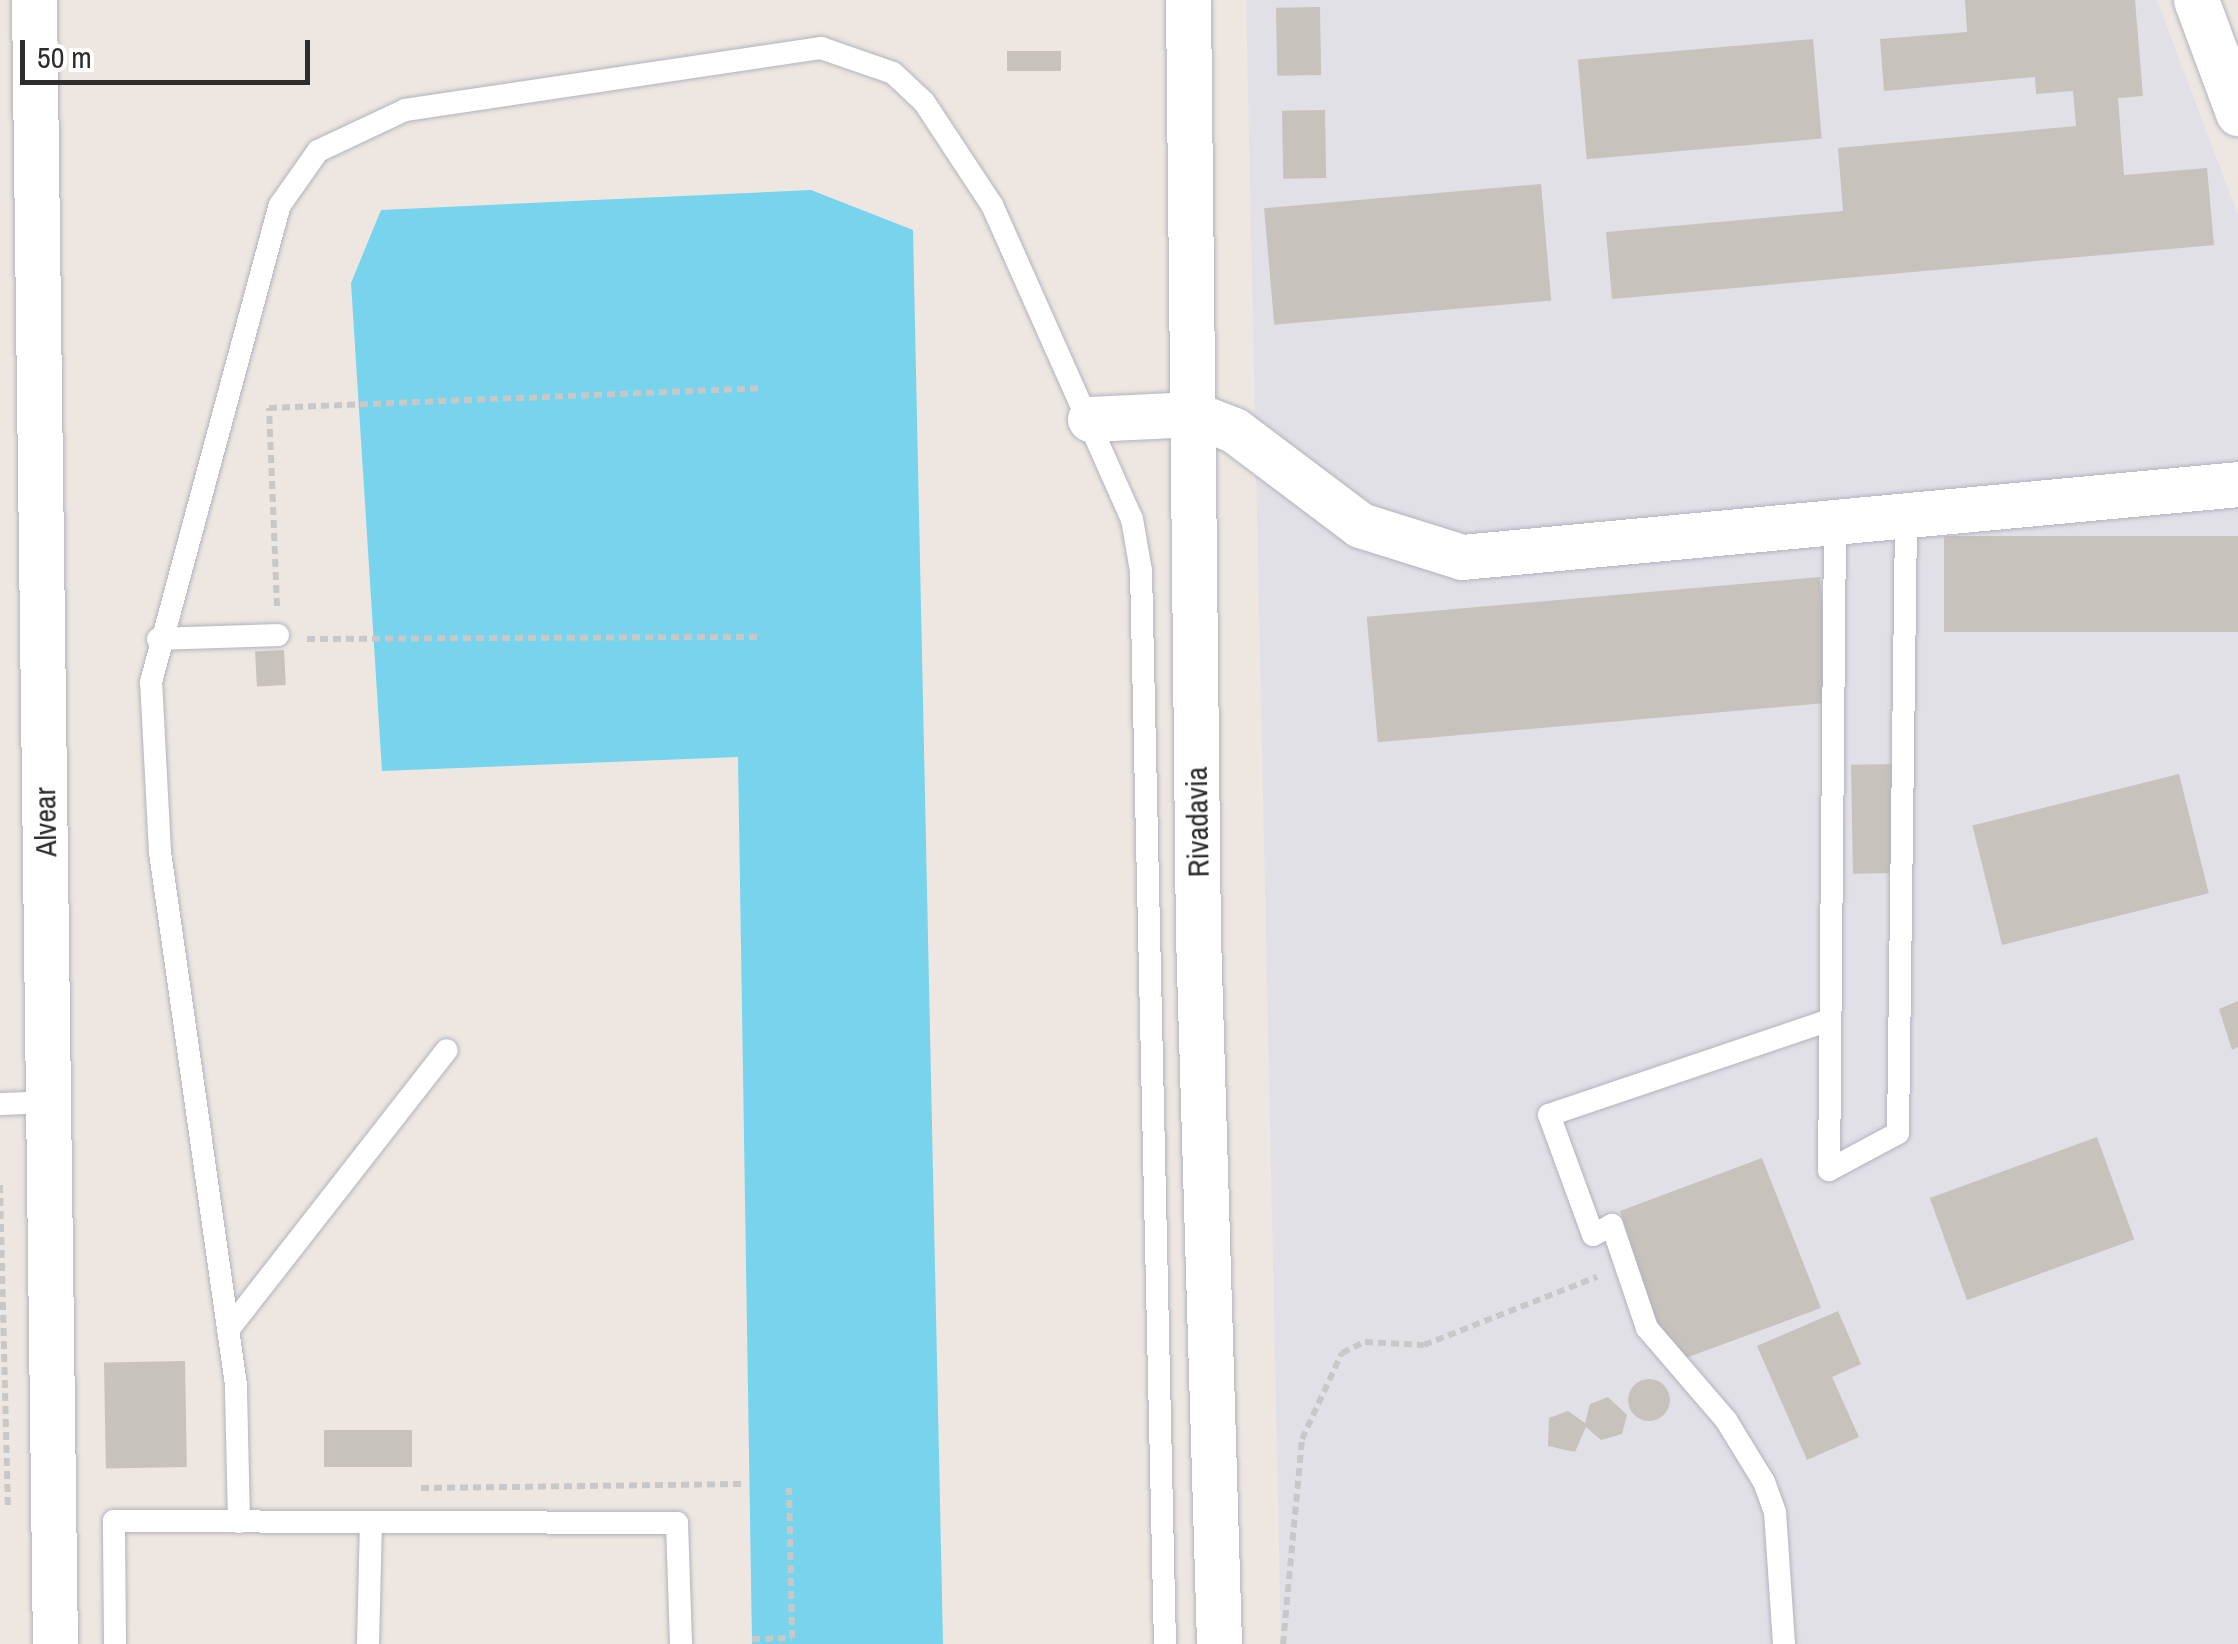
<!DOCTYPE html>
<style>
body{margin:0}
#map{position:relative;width:2238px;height:1644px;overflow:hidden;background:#eee7e1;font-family:"Archivo Narrow",sans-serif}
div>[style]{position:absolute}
.industrial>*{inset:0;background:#e2e0e7}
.water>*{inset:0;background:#78d3ec}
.building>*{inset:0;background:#c7c2bc;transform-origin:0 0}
.round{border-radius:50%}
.path>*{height:6px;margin-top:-3px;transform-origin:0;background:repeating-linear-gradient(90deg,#c8c8c8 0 8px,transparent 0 13px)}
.roads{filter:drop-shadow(0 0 2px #b1b3bd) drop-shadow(0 0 2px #b1b3bd)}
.lane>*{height:22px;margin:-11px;padding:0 11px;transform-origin:11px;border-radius:11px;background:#fff}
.street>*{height:45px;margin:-22.5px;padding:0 22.5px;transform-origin:22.5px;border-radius:22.5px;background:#fff}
span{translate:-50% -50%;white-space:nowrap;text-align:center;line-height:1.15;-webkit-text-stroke:8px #fff;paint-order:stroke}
.street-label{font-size:30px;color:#2d2d2d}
.scale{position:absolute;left:20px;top:40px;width:290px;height:45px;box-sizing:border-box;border:5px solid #2d2d2d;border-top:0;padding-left:12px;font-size:30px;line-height:35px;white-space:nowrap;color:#2d2d2d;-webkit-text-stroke:8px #fff;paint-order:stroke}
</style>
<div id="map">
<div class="industrial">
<i style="clip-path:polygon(1246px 0,2157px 0,2238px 215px,2238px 1644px,1281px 1644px)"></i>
</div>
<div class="water">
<i style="clip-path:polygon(811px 190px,913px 230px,943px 1644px,752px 1644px,738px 757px,382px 771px,351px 283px,381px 210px)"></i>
</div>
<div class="building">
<i style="clip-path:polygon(1965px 0,2135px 0,2143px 96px,2118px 98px,2124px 175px,2207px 168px,2214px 245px,1612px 299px,1606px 232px,1843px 211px,1838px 148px,2076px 126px,2073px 91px,2036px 94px,2035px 77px,1884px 91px,1880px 39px,1967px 32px)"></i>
<i style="left:1320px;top:7px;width:68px;height:44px;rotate:89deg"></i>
<i style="left:1813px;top:39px;width:100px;height:236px;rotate:85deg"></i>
<i style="left:1061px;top:51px;width:20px;height:54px;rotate:90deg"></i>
<i style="left:1325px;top:110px;width:68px;height:43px;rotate:89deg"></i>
<i style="left:1541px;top:184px;width:117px;height:278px;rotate:85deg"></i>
<i style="left:2238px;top:536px;width:96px;height:294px;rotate:90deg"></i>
<i style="left:1820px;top:577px;width:126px;height:455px;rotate:85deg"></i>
<i style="left:284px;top:650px;width:35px;height:29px;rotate:87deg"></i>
<i style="left:1897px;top:764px;width:109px;height:46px;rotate:89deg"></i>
<i style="left:2179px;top:774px;width:123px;height:213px;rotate:76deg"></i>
<i style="clip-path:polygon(2238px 1001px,2238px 1047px,2232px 1050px,2219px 1009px)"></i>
<i style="left:2097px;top:1137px;width:109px;height:178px;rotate:70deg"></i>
<i style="clip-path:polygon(1762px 1158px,1821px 1308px,1683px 1359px,1660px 1333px,1620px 1211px)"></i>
<i style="clip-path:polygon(1838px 1311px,1861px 1364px,1832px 1377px,1859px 1437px,1807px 1460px,1757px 1346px)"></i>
<i style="left:185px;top:1361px;width:106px;height:81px;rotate:89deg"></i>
<i class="round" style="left:1628px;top:1379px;width:42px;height:42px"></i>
<i style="clip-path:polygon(1608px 1397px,1627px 1415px,1622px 1434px,1601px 1440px,1586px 1427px,1575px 1452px,1548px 1446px,1549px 1418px,1568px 1411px,1585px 1423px,1590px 1404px)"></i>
<i style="left:324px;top:1430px;width:88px;height:37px"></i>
</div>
<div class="path">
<i style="left:277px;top:606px;width:198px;rotate:-92.3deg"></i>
<i style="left:269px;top:408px;width:491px;rotate:-2.3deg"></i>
<i style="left:307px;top:639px;width:453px;rotate:-0.3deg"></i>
<i style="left:0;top:1185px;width:323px;rotate:88.6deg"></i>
<i style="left:421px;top:1488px;width:320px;rotate:-0.7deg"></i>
<i style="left:752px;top:1639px;width:40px;rotate:-1.4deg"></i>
<i style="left:792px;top:1638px;width:150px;rotate:-91.1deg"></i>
<i style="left:1283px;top:1644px;width:206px;rotate:-84.7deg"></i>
<i style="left:1302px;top:1439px;width:95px;rotate:-65.1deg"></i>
<i style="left:1342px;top:1353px;width:25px;rotate:-26deg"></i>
<i style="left:1365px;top:1342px;width:59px;rotate:2.9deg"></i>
<i style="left:1424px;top:1345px;width:186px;rotate:-21.5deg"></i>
</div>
<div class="roads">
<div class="lane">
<i style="left:1835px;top:527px;width:643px;rotate:90.53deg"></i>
<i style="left:1829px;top:1170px;width:78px;rotate:-28.2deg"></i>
<i style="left:1898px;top:1133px;width:612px;rotate:-89.25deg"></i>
<i style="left:158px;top:639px;width:120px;rotate:-1.9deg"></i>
<i style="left:0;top:1104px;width:51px;rotate:-2.2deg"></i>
<i style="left:228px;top:1330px;width:355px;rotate:-52deg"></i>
<i style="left:239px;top:1522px;width:137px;rotate:-91.3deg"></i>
<i style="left:236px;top:1385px;width:538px;rotate:-98.12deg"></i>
<i style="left:160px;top:852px;width:170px;rotate:-93deg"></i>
<i style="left:151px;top:682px;width:494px;rotate:-74.9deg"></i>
<i style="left:280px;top:205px;width:66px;rotate:-54.9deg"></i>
<i style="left:318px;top:151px;width:96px;rotate:-25.2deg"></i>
<i style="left:405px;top:110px;width:421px;rotate:-8.5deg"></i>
<i style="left:821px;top:48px;width:76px;rotate:19.1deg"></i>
<i style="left:893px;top:73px;width:42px;rotate:43.1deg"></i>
<i style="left:924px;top:102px;width:123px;rotate:56.6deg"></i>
<i style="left:992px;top:205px;width:344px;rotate:66deg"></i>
<i style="left:1132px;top:519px;width:53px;rotate:80.2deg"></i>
<i style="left:1141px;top:571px;width:1073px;rotate:88.72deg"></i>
<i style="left:115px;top:1644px;width:123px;rotate:-90.5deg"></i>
<i style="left:114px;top:1521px;width:563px;rotate:0.2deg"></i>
<i style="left:677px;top:1523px;width:121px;rotate:88.1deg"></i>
<i style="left:368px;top:1644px;width:122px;rotate:-88.6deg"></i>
<i style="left:1784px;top:1644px;width:132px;rotate:-93.9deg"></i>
<i style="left:1775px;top:1512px;width:32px;rotate:-110deg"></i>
<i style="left:1764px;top:1482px;width:73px;rotate:-121.5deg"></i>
<i style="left:1726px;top:1420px;width:121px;rotate:-130.7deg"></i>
<i style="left:1647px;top:1328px;width:109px;rotate:-108.8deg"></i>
<i style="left:1612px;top:1225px;width:21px;rotate:152deg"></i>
<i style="left:1593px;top:1235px;width:128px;rotate:-110.1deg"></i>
<i style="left:1549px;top:1115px;width:296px;rotate:-18.7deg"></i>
</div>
<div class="street">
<i style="left:34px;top:0;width:1644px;rotate:89.27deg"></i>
<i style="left:1188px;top:0;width:935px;rotate:89.39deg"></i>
<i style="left:1198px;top:935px;width:709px;rotate:88.3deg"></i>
<i style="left:2196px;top:0;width:121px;rotate:69.6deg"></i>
<i style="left:1090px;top:419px;width:103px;rotate:-2.8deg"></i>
<i style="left:1193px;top:414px;width:44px;rotate:21.3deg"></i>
<i style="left:1234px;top:430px;width:158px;rotate:37deg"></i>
<i style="left:1360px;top:525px;width:107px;rotate:17.4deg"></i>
<i style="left:1462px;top:557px;width:779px;rotate:-5.37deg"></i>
</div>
</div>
<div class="street-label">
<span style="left:45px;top:822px;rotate:-91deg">Alvear</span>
<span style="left:1197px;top:822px;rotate:-91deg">Rivadavia</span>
</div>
<div class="scale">50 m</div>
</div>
